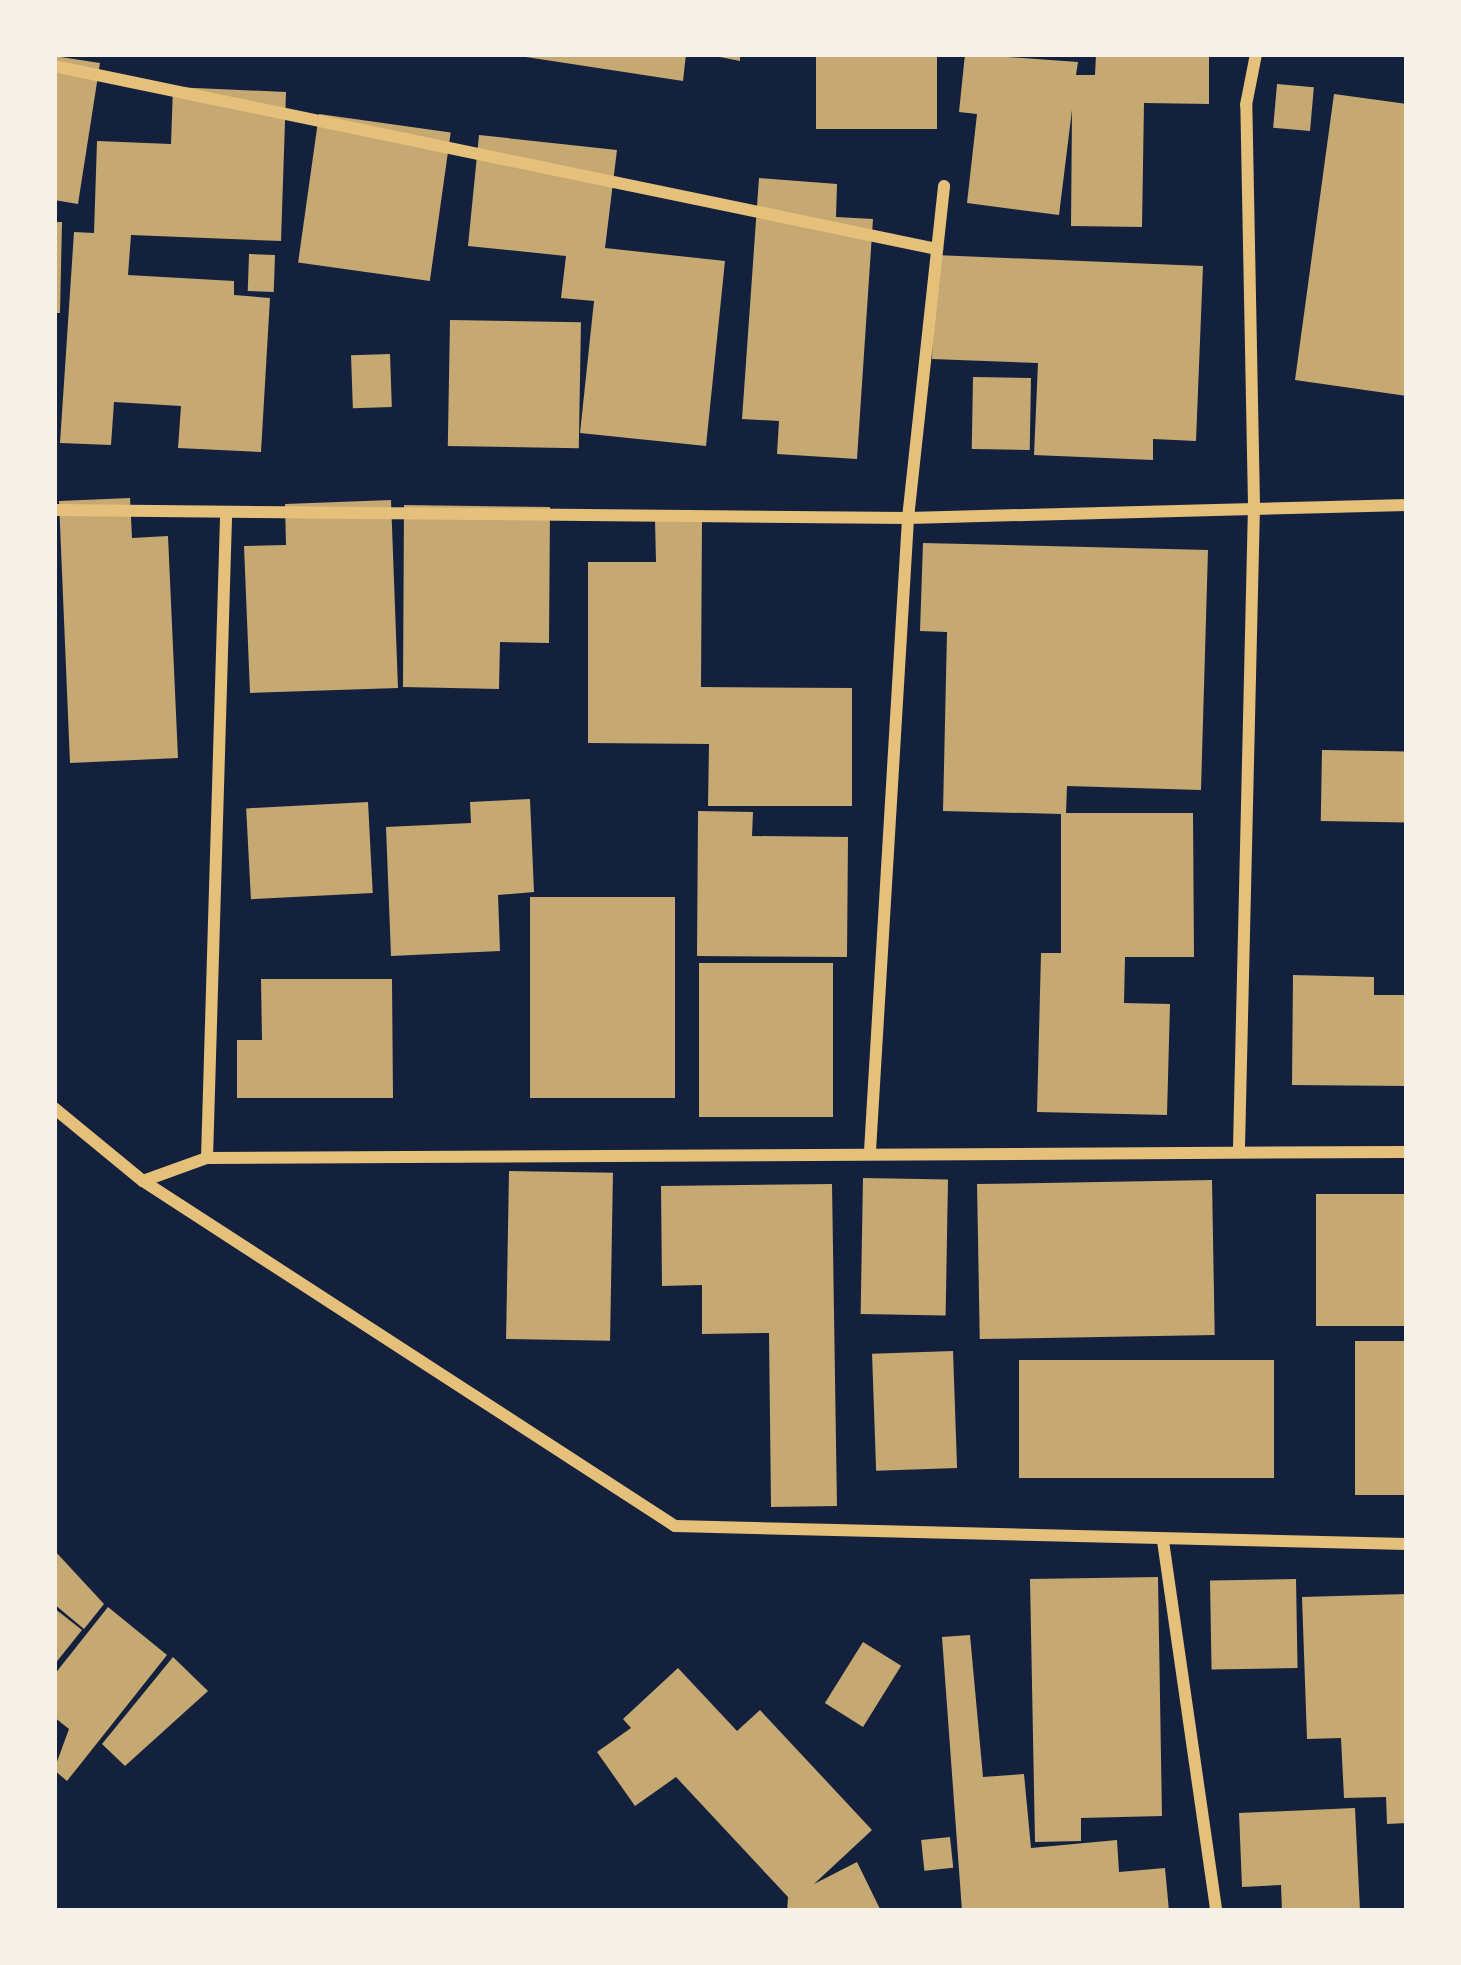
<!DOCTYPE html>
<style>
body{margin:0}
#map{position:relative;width:1461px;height:1965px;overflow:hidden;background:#14213d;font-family:Literata,serif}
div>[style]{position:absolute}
.building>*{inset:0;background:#c6a872;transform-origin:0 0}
.minor>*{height:12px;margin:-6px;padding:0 6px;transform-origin:6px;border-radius:6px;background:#e5c07b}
span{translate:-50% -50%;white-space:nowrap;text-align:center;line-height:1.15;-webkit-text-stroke:9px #f6f1e7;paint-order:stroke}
.frame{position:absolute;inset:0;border:57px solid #f6f1e7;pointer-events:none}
</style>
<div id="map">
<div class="building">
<i style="clip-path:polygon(506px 54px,686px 54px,683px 81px)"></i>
<i style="clip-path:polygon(705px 54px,740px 54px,740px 61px)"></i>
<i style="left:816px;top:54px;width:121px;height:75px"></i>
<i style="clip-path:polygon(965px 54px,1078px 62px,1076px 75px,1095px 75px,1096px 54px,1209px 54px,1209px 104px,1144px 103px,1142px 227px,1071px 226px,1072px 110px,1059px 215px,967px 203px,977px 114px,959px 112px)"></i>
<i style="clip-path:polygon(54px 56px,100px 63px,78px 204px,54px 200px)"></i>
<i style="left:1277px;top:84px;width:37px;height:44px;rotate:5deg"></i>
<i style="clip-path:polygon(173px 87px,286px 92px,281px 241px,131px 235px,128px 275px,234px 281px,234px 295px,270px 298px,261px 452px,178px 448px,181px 406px,114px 402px,111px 445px,60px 443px,74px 232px,94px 233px,97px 141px,171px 144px)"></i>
<i style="clip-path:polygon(1334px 94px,1407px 104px,1407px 396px,1295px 380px)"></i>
<i style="left:319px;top:114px;width:133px;height:150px;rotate:8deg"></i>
<i style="clip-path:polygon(479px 135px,617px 150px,605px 248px,725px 261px,706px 446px,580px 433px,594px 301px,561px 298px,566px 256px,468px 246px)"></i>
<i style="clip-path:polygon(759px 178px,837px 184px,836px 217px,873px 219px,857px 459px,777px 454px,779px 421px,742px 419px)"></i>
<i style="clip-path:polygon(54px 222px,62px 222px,60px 313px,54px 313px)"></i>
<i style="left:275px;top:255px;width:37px;height:26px;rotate:92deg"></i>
<i style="clip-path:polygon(935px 255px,1203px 266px,1196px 441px,1153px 439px,1153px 460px,1034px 455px,1038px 363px,932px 359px)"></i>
<i style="left:450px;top:320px;width:131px;height:126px;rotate:1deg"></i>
<i style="left:390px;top:354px;width:53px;height:39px;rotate:88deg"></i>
<i style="left:973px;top:377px;width:58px;height:72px;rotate:1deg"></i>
<i style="clip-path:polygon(130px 498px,132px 538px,168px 536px,178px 758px,70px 763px,59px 501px)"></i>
<i style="clip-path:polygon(391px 500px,398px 688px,250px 693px,244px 546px,286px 545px,285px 504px)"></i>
<i style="clip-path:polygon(404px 505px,550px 507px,549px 643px,500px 642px,499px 689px,403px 687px)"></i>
<i style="clip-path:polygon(655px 520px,702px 520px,701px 687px,852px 688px,852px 806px,708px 806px,709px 744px,588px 743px,588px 562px,656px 562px)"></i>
<i style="clip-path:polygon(923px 543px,1208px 550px,1201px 790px,1067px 786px,1066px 813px,1193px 813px,1194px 957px,1125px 957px,1124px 1003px,1170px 1004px,1167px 1115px,1037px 1112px,1041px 953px,1061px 953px,1061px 814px,943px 811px,947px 632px,920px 631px)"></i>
<i style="left:1322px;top:750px;width:85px;height:71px;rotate:1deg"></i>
<i style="clip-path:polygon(530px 799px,534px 892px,498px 895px,500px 951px,391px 956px,386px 827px,471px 823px,470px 802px)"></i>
<i style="left:368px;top:802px;width:91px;height:122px;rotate:87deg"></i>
<i style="clip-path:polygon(698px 811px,753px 812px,752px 836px,848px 837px,847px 957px,697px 956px)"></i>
<i style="left:675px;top:897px;width:201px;height:145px;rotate:90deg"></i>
<i style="left:699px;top:963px;width:134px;height:154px"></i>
<i style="clip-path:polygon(1293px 975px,1374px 977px,1374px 995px,1407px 995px,1407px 1086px,1292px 1085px)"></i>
<i style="clip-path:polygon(261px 979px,392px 979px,393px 1098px,237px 1098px,237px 1040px,262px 1040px)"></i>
<i style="left:509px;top:1171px;width:104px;height:168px;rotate:1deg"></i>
<i style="left:863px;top:1178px;width:85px;height:136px;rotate:1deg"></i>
<i style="left:1212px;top:1180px;width:155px;height:235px;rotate:89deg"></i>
<i style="clip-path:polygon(832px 1184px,837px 1506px,771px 1507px,769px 1333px,702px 1334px,702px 1285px,662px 1286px,661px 1186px)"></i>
<i style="left:1316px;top:1194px;width:91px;height:132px"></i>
<i style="left:1407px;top:1341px;width:154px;height:52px;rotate:90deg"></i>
<i style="left:953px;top:1351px;width:117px;height:81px;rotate:88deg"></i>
<i style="left:1274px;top:1360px;width:118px;height:255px;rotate:90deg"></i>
<i style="clip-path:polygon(54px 1550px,104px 1604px,84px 1629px,54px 1604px)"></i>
<i style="clip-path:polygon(1158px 1577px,1162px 1816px,1081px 1818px,1081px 1841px,1035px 1842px,1030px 1579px)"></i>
<i style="left:1296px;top:1579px;width:89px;height:86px;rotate:89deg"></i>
<i style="clip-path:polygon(1407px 1594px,1407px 1823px,1387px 1824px,1386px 1797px,1344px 1798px,1341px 1738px,1307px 1739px,1302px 1597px)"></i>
<i style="clip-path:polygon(108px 1607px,167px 1655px,67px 1781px,54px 1770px,69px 1729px,54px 1717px,54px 1675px)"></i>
<i style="clip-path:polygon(54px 1608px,82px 1630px,54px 1665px)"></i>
<i style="clip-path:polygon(970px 1635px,983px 1777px,1024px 1774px,1031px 1848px,1117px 1840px,1119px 1872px,1165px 1868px,1169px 1911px,962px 1911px,942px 1637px)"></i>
<i style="left:863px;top:1642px;width:45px;height:72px;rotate:32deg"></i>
<i style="clip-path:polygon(173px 1657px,208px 1691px,125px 1766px,102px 1744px)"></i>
<i style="clip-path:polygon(678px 1668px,737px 1731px,760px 1710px,872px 1830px,814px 1884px,857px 1862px,881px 1911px,787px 1911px,788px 1897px,676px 1777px,635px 1806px,597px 1752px,631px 1728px,623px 1719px)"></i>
<i style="clip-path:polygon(1355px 1808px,1360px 1911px,1282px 1911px,1281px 1885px,1242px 1887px,1239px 1813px)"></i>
<i style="left:950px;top:1837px;width:31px;height:29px;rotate:84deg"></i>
</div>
<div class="minor">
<i style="left:54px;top:66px;width:902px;rotate:11.71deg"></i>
<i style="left:54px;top:510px;width:854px;rotate:0.54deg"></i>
<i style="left:908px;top:518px;width:499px;rotate:-1.5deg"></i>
<i style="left:54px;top:1108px;width:115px;rotate:39.4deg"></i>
<i style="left:143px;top:1181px;width:634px;rotate:32.96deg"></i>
<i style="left:675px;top:1526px;width:732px;rotate:1.41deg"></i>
<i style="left:1239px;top:1147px;width:642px;rotate:-88.66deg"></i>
<i style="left:1254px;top:505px;width:400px;rotate:-91.1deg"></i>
<i style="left:1246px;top:105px;width:52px;rotate:-78.9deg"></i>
<i style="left:870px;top:1151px;width:634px;rotate:-86.56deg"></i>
<i style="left:908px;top:518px;width:334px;rotate:-83.8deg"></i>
<i style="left:207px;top:1158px;width:640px;rotate:-88.3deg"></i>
<i style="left:143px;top:1181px;width:68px;rotate:-19.8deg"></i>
<i style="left:207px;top:1158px;width:1200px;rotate:-0.29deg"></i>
<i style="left:1163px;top:1541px;width:374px;rotate:81.8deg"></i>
</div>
<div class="frame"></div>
</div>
